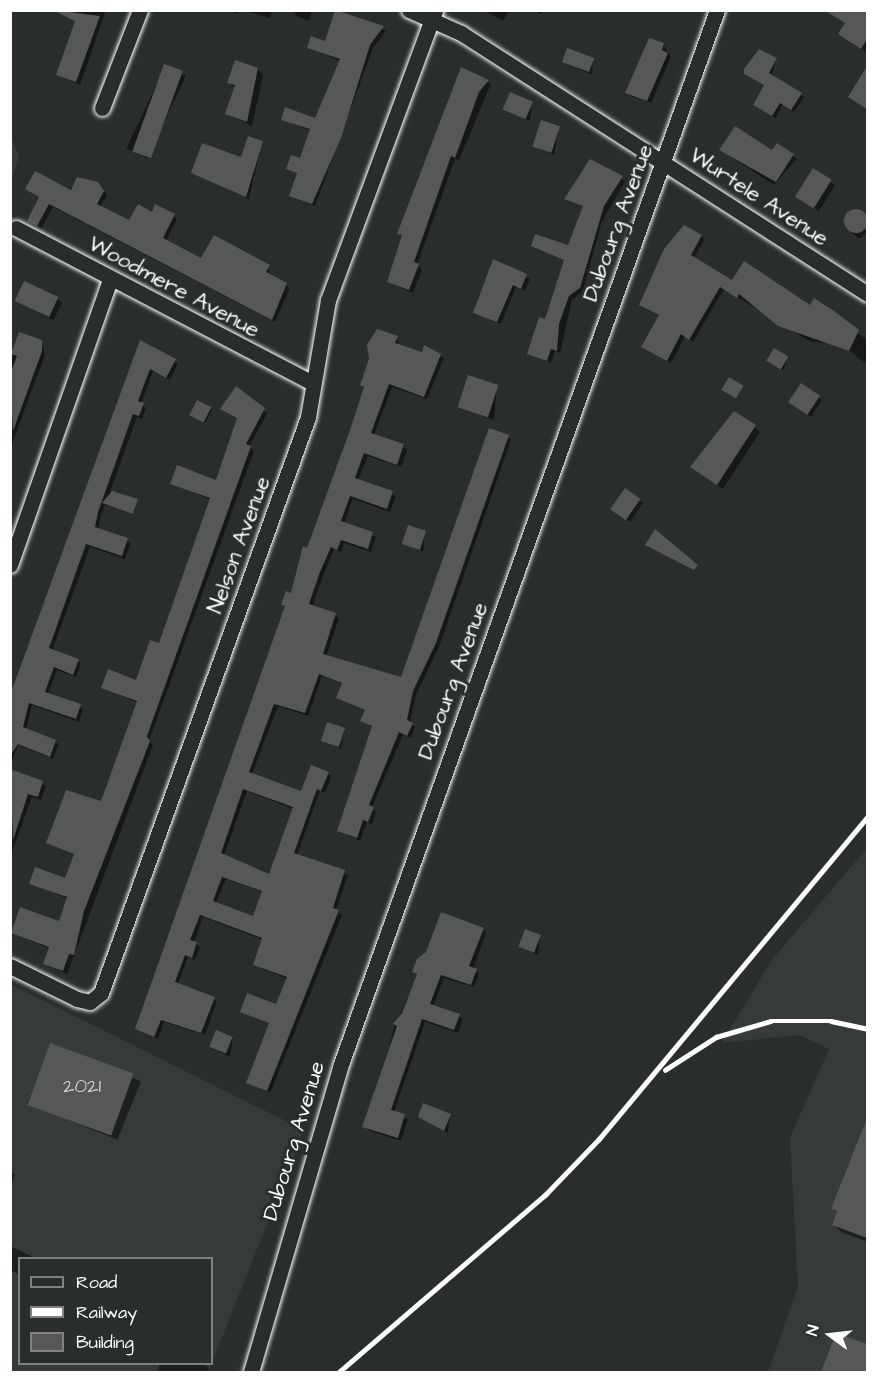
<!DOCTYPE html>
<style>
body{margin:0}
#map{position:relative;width:878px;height:1383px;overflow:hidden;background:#2a2d2e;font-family:"Architects Daughter",sans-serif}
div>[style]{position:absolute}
.built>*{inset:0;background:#373a3b}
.shadow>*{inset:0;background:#0007;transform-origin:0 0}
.building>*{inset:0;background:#555758;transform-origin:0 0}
.round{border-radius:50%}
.roads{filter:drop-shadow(0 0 2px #fff) drop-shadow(0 0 2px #fff)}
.minor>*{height:15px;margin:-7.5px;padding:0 7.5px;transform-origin:7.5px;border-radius:7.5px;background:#2a2d2e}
.rail>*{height:4.5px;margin:-2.25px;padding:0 2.25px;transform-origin:2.25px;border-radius:2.25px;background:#fff}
span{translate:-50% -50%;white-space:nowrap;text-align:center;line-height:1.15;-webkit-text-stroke:6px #2a2d2e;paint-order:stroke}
.number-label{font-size:20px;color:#d4d5d5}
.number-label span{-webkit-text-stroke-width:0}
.street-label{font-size:22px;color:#fff}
.frame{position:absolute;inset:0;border:12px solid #fff;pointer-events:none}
.legend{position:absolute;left:18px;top:1257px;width:195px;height:108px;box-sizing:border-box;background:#2a2d2e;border:2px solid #7f8182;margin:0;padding:8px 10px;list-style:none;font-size:18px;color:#fff}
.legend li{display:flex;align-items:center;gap:12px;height:30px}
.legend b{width:30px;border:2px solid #7f8182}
.north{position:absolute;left:800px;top:1305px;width:60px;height:60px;-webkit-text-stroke:4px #2a2d2e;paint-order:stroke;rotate:285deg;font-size:16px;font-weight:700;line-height:24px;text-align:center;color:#fff}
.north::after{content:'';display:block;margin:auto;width:21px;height:27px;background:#fff;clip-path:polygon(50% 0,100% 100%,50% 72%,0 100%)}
</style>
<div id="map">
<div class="built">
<i style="clip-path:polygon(11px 136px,19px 157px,11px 181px)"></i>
<i style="clip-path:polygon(867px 848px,867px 1372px,768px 1372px,798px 1287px,790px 1138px,829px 1049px,799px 1035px,722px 1043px,771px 961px)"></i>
<i style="clip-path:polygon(10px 984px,304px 1130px,212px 1363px,212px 1258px,20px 1258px,20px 1364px,211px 1364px,208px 1372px,11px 1372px)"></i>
</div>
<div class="shadow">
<i style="clip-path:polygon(75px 10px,106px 10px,80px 85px,57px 74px,76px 23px)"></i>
<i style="clip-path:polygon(229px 10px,239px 10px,238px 14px)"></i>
<i style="clip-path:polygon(242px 10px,270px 10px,272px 12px,270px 18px)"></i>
<i style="clip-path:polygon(293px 10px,312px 10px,309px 21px,296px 16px)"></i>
<i style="clip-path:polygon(483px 10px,510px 10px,503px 21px)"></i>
<i style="clip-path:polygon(531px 10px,543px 10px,542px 14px)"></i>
<i style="clip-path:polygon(825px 10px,868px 10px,866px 52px,840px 34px,846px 24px)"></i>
<i style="clip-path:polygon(337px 11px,386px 31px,373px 48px,315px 206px,291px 195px,298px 174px,288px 168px,301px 160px,311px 131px,282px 119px,316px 120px,341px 61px,308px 48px,326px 43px)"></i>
<i style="clip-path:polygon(663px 44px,671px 57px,651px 103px,630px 96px,627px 93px)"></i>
<i style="clip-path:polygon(776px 59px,772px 76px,804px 97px,794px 112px,783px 104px,776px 118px,758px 107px,765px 86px,745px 74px)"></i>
<i style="clip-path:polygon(593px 60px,592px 75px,564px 62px)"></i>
<i style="left:165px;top:66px;width:23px;height:91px;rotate:25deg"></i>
<i style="clip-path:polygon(258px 69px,263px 75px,252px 126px,227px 114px,236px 89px,229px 82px)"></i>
<i style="clip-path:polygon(462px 69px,491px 84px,459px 160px,455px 159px,417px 265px,422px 269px,413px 293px,388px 282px,403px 237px,399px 233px)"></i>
<i style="clip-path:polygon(532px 104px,530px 121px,505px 110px)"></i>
<i style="clip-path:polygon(559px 128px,554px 155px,533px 146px)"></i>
<i style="clip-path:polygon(262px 142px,249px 199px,193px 172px,242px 159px)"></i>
<i style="clip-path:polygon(777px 145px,797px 159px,774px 185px,721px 150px,773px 152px)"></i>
<i style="clip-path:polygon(591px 161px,625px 181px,601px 224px,583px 291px,572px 300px,560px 353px,555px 351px,551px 363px,528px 353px,546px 321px,566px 261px,533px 246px,568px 247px,585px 207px,566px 198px)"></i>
<i style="clip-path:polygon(814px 170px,835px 185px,819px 211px,801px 200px)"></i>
<i style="clip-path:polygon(101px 188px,107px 195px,100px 207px,130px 222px,152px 214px,174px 216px,177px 219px,166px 241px,202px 260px,269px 266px,269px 276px,290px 288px,275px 322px,53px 207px,41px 229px,29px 221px,40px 198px,26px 189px)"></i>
<i style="clip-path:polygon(855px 208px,868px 216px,868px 230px,860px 239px,845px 228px)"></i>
<i style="clip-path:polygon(701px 236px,704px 240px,694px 258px,732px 282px,810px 307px,815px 300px,868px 341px,868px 365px,840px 344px,811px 342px,724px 289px,693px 342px,685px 337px,671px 363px,647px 350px,643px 347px,660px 316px,644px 308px)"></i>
<i style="clip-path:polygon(493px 261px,530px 279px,525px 291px,516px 287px,501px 324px,474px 312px)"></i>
<i style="left:25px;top:283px;width:42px;height:20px;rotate:27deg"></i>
<i style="clip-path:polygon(20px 334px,41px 341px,45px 355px,10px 449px,10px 365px)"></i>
<i style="clip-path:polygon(evenodd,397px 338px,399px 346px,444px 358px,427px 399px,392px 387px,374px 435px,407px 449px,401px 467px,368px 456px,358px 480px,396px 496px,390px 512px,353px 499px,344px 524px,376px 537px,371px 552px,344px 543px,341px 552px,334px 549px,323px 576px,312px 607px,339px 618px,326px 657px,402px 679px,508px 437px,511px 440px,439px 647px,416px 695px,410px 723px,415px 727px,411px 738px,403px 735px,372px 807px,376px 812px,372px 824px,367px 822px,360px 841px,339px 831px,373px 727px,362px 721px,366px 711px,338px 698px,344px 684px,322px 676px,308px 716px,278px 706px,252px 774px,301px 792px,328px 773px,331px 777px,325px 793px,320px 791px,297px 855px,348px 875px,336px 910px,342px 915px,270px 1093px,248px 1082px,270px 1024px,242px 1011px,277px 1006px,288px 979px,254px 965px,263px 940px,203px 917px,194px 943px,200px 947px,195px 960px,188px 957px,178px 984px,217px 1001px,205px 1035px,164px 1022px,158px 1039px,137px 1029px,286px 608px,283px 604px,292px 595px,365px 389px,361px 385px,397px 338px,247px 791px,294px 809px,269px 876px,224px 856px,247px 791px,397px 338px,226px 879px,263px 892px,254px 918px,216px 903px,226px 879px)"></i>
<i style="clip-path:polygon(141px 343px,178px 364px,170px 380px,153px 371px,141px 404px,146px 408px,142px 419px,137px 417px,110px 492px,137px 501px,134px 514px,105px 505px,101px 516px,98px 530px,131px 543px,125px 559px,90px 547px,52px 651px,81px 663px,76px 677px,57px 670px,48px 694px,83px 709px,79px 722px,32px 705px,26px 730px,59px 744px,53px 759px,18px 745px,10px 766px,10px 701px)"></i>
<i style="clip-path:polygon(788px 358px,783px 370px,770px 362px)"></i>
<i style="clip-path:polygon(497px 386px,494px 420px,459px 406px)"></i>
<i style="clip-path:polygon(819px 397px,822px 400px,811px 417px,793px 405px)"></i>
<i style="left:197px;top:402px;width:17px;height:15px;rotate:28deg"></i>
<i style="clip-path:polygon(222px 409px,268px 412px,249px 447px,254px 451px,149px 741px,153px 745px,67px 974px,44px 964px,50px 949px,13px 933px,59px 923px,68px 899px,31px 883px,66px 880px,75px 855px,48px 843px,102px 803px,138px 703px,103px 687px,137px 682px,160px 644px,211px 500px,172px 483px,217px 482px,239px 419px)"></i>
<i style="clip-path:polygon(755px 427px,760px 432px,723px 489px,692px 467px)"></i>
<i style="clip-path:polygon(640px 500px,643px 503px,630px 522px,616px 513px)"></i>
<i style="clip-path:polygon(425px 532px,423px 552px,403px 543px)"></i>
<i style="clip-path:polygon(344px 729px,341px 749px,322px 740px)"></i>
<i style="clip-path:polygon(10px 771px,46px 786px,41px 800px,32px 797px,10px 857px)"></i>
<i style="clip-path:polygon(483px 929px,486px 933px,473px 969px,479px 973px,474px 987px,444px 978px,433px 1006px,463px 1019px,458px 1033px,425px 1022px,394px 1112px,408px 1119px,401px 1141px,368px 1130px,395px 1024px,418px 976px,414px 972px)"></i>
<i style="clip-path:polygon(540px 936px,538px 955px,520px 947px)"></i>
<i style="clip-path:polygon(233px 1038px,230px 1057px,211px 1047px)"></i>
<i style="left:51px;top:1045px;width:97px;height:63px;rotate:22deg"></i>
<i style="clip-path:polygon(450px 1115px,448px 1133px,419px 1117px)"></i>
<i style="clip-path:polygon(868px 1115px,868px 1242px,841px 1232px,834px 1225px,838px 1214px,833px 1209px)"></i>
<i style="clip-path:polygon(10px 1170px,15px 1175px,10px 1188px)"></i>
<i style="clip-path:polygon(10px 1246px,35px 1258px,20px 1258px,20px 1275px,10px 1270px)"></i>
<i style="clip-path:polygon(837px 1335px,868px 1346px,868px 1372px,823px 1372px)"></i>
<i style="clip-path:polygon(160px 1364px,204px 1364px,209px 1368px,207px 1372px,157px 1372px)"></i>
</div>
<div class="building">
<i style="clip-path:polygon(52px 10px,100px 16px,76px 82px,56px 75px,75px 21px)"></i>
<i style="clip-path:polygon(335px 10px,384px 26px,370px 45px,341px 138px,312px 204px,289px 196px,297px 173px,286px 169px,291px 155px,300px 158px,310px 129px,281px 120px,285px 107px,315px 118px,340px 59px,307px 48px,311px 36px,325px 41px)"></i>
<i style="clip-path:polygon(824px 10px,867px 10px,867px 39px,861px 49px,838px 34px,845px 23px)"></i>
<i style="clip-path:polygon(649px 38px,664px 43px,662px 50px,668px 53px,647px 101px,625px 93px)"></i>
<i style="left:567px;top:48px;width:29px;height:15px;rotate:20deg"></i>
<i style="clip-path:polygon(759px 49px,777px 58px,769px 73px,802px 93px,791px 110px,780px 103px,772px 116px,753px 105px,764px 85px,744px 74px,744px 69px)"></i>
<i style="clip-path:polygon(235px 60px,258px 68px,247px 122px,225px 114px,235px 85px,227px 83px)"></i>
<i style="left:164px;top:64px;width:20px;height:93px;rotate:20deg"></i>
<i style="clip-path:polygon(867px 66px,867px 109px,848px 97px)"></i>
<i style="clip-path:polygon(461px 67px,489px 80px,479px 92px,455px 158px,451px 156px,414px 262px,419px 264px,409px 290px,387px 282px,402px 235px,397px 234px)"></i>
<i style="left:510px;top:92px;width:25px;height:19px;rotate:23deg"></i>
<i style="left:541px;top:120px;width:20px;height:28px;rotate:18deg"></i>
<i style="clip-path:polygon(735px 126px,772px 150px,777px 143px,794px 154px,776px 182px,719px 150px)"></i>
<i style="clip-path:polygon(248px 136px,263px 141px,246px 197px,191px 173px,202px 143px,241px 157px)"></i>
<i style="clip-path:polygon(590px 159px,623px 176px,604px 206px,580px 288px,569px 296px,559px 324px,557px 351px,551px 349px,547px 361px,527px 354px,539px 317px,545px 319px,564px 260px,531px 246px,535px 234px,568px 245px,583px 206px,564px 199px)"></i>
<i style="left:813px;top:168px;width:22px;height:34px;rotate:32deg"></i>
<i style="clip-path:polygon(35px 171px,71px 190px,77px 177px,98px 182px,104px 191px,97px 204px,129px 220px,138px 204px,152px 212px,155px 204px,175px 214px,163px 238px,201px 258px,214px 235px,270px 265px,266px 272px,287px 283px,272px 320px,49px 204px,37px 226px,27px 221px,39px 197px,25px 189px)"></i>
<i class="round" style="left:844px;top:209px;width:24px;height:24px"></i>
<i style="clip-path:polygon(684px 225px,702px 235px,691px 255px,732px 280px,744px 261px,810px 305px,814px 298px,834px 311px,859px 330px,849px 351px,778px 326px,739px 294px,737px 298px,720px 287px,689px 340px,681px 334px,667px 361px,641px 347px,659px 315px,639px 305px,664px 249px)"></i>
<i style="clip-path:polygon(493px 259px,527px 274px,521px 289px,513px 285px,497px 322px,473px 313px)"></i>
<i style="left:24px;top:281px;width:38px;height:22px;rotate:25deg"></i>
<i style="clip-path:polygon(evenodd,377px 329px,398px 336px,395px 343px,422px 352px,424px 345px,441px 354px,424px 397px,389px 384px,371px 433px,404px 444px,397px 465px,364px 453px,355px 478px,393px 491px,387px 509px,350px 496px,341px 521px,373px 532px,368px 549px,341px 540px,337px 550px,331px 547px,320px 572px,309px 604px,336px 613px,323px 654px,401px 677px,489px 428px,509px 435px,436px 643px,413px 691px,407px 720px,413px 723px,407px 736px,399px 732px,369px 805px,374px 807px,368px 822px,363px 820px,357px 838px,337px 831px,372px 726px,360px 721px,365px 710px,336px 698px,342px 683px,319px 674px,305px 713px,274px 704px,249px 772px,301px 791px,311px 765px,329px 772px,321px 791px,317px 789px,294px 853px,345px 870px,333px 908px,339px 910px,267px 1091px,246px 1083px,269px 1023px,240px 1012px,247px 993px,276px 1004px,287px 977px,253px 965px,262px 938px,200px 915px,190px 940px,197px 942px,192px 958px,185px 955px,175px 982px,215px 997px,201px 1033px,161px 1020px,154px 1037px,135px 1029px,285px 606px,281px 605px,286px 591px,291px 593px,303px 546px,307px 548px,350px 430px,364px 387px,360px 385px,369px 359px,367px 345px,377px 329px,243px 789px,293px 807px,269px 874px,221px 853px,243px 789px,377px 329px,222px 877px,262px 891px,253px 916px,213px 901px,222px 877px)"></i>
<i style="clip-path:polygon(19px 332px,42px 340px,42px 351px,13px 431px,10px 374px,17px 356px,11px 354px)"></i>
<i style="clip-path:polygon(140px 340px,176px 359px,166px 378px,150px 369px,138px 401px,144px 403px,139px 416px,133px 414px,98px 512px,95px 527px,128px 538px,122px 556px,86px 544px,49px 648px,79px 659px,73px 675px,54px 667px,45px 692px,81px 704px,76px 719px,29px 703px,23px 727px,56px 740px,50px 757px,18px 744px,10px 756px,10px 695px)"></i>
<i style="left:774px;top:348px;width:17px;height:15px;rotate:31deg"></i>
<i style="left:468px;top:375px;width:32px;height:34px;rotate:18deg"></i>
<i style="left:729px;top:377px;width:17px;height:15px;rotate:31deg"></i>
<i style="left:801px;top:383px;width:23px;height:23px;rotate:34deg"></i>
<i style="clip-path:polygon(236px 386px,265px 408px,246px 444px,251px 446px,147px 736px,150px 741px,84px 911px,74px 955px,69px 954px,63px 971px,43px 964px,49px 947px,11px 933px,20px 907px,59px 921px,67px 897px,29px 884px,35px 867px,65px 878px,74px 854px,46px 843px,66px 790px,101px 801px,137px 701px,101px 688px,108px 669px,136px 680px,150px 640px,159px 643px,210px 498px,170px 484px,177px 465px,216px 480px,237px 418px,220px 409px)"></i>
<i style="left:197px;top:400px;width:16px;height:17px;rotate:27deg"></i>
<i style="clip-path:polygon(734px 411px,756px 425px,717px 485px,690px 467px)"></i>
<i style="left:625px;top:488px;width:19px;height:26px;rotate:35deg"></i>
<i style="clip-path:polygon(112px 491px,138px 499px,133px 514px,102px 503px)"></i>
<i style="left:408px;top:525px;width:19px;height:20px;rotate:18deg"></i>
<i style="clip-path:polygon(655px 529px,698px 565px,694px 570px,645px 545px)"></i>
<i style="left:327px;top:722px;width:19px;height:20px;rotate:18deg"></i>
<i style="clip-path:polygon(10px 769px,43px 781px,38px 797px,28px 794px,13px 840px)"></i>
<i style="clip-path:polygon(441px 912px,484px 928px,469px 966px,477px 969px,471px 985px,441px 975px,430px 1004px,460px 1014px,454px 1030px,422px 1019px,391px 1110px,405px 1114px,398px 1138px,362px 1127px,397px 1026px,393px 1024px,402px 1013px,417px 974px,412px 972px,417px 959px,426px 952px)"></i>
<i style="left:525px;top:929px;width:17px;height:19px;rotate:21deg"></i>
<i style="left:216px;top:1030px;width:18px;height:18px;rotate:22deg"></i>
<i style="left:50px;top:1043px;width:89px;height:66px;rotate:20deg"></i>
<i style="clip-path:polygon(423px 1103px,451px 1114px,444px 1131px,418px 1117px)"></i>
<i style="clip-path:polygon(867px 1118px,867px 1238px,832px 1225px,837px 1211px,831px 1209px)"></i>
<i style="clip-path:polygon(836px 1333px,867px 1344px,867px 1372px,821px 1372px)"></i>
</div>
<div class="roads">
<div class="minor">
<i style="left:409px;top:10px;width:57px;rotate:23.9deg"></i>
<i style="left:461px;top:33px;width:483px;rotate:32.7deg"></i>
<i style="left:102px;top:108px;width:105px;rotate:-68.8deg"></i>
<i style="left:16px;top:228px;width:335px;rotate:27.6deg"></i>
<i style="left:10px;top:565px;width:303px;rotate:-70.7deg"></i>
<i style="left:10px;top:966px;width:75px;rotate:26.2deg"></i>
<i style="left:77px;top:999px;width:13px;rotate:13deg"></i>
<i style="left:90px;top:1002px;width:14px;rotate:-39deg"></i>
<i style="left:101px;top:993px;width:612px;rotate:-70.23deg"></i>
<i style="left:308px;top:417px;width:119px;rotate:-80.3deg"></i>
<i style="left:328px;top:300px;width:309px;rotate:-69.7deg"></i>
<i style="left:251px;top:1372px;width:318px;rotate:-73.7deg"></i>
<i style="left:340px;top:1067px;width:1122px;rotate:-70.37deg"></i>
</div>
</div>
<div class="rail">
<i style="left:665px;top:1070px;width:61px;rotate:-32.9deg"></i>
<i style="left:716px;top:1037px;width:57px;rotate:-16.2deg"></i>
<i style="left:771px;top:1021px;width:60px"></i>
<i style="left:831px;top:1021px;width:38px;rotate:12deg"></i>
<i style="left:339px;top:1372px;width:272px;rotate:-40.7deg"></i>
<i style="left:545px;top:1195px;width:78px;rotate:-46deg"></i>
<i style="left:599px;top:1139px;width:420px;rotate:-50.2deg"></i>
</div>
<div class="number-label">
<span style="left:82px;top:1086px">2021</span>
</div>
<div class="street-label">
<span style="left:759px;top:197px;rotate:33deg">Wurtele Avenue</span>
<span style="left:618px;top:223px;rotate:-70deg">Dubourg Avenue</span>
<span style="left:174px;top:287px;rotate:28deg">Woodmere Avenue</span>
<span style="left:239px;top:545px;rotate:-70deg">Nelson Avenue</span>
<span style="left:453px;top:681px;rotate:-70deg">Dubourg Avenue</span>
<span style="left:294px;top:1141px;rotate:-73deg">Dubourg Avenue</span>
</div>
<div class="frame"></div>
<ul class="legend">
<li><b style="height:8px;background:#2a2d2e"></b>Road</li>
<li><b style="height:8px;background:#fff"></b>Railway</li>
<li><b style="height:16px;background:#555758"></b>Building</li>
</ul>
<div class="north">N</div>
</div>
